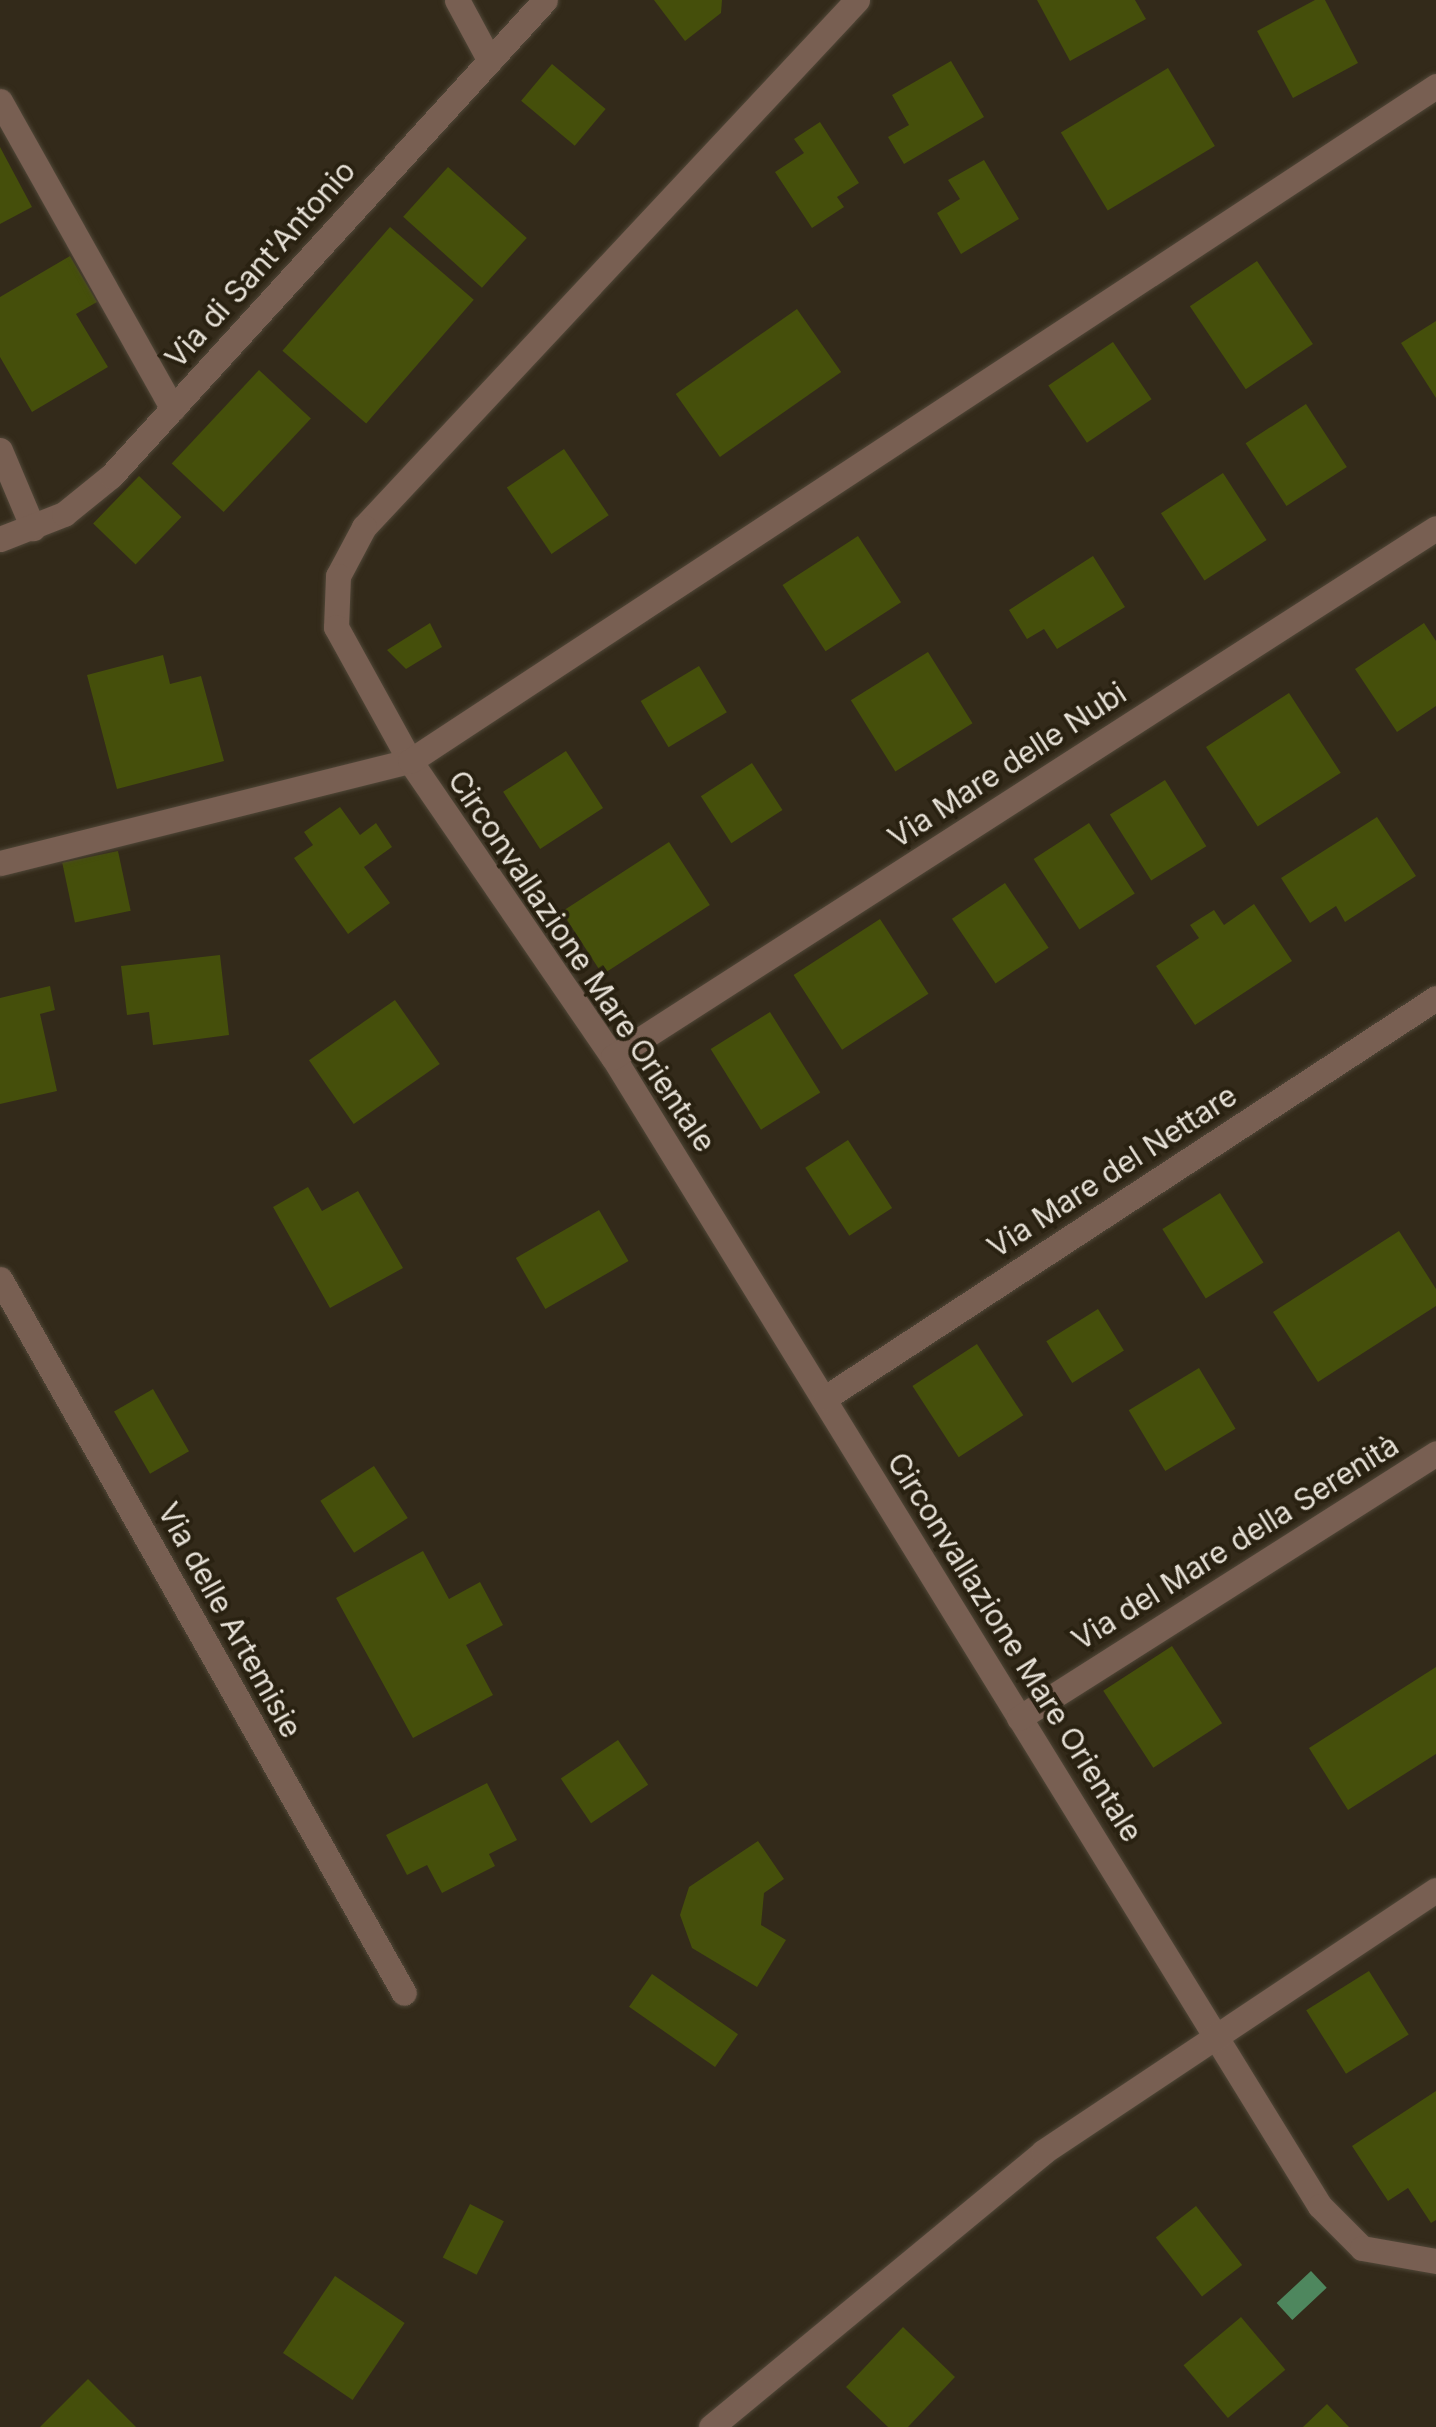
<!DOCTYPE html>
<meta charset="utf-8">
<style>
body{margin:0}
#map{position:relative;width:1436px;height:2427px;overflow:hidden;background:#332a1a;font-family:Inter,sans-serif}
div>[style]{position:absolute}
.water>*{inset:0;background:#4e875e;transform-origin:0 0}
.building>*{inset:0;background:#454f0b;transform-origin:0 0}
.roads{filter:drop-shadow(0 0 2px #504738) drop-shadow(0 0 2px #504738)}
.street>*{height:25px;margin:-12.5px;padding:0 12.5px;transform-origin:12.5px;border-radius:12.5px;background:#785f52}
span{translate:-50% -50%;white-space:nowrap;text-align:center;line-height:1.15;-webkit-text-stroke:8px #292111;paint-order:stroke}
.street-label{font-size:30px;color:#e6e0d6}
</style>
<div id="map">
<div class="water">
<i style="left:1311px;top:2271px;width:23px;height:47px;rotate:47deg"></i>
</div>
<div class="building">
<i style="clip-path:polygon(654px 0,722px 0,721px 13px,685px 41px)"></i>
<i style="clip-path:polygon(1037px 0,1135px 0,1146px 19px,1070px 61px)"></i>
<i style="clip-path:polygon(1315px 0,1325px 0,1358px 63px,1293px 98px,1257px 31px)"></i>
<i style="clip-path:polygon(951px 61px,984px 117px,904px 164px,888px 137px,909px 125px,892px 95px)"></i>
<i style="left:552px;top:64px;width:70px;height:48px;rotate:40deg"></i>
<i style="left:1168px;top:68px;width:91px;height:125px;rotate:59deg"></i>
<i style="clip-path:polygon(820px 122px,859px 183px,837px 197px,844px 207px,812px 228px,775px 172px,804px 153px,794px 139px)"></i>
<i style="clip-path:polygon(0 147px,32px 207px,0 224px)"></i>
<i style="clip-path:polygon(984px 160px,1019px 219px,961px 254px,937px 213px,960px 199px,948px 180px)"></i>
<i style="left:448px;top:167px;width:106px;height:67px;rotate:42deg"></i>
<i style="left:390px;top:227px;width:111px;height:164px;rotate:41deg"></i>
<i style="clip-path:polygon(70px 256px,97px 302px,76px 314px,108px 367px,32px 412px,0 357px,0 297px)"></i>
<i style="left:1257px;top:261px;width:100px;height:81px;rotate:56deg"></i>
<i style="left:797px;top:309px;width:77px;height:148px;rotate:55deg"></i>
<i style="clip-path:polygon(1436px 321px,1436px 398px,1401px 343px)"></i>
<i style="left:1113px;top:342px;width:69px;height:78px;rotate:56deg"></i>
<i style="left:259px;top:370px;width:71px;height:128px;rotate:43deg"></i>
<i style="left:1306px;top:404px;width:75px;height:72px;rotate:57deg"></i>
<i style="left:564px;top:449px;width:80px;height:69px;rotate:56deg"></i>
<i style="left:1223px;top:473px;width:80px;height:74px;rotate:57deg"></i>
<i style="left:139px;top:476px;width:59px;height:66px;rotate:44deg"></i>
<i style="left:858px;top:536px;width:79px;height:90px;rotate:57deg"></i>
<i style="clip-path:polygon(1093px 556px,1125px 607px,1057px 649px,1044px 629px,1027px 639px,1009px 610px)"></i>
<i style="clip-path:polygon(430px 623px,442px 647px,406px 669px,387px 650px)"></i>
<i style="clip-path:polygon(1424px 623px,1436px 641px,1436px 706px,1397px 732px,1355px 669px)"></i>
<i style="left:928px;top:652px;width:84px;height:91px;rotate:58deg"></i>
<i style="clip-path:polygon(163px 655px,170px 684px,201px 676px,224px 761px,117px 789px,87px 675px)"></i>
<i style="left:699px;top:666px;width:54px;height:68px;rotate:59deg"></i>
<i style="left:1289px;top:693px;width:95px;height:99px;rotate:57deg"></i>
<i style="left:566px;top:751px;width:68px;height:75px;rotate:57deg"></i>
<i style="left:752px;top:763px;width:56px;height:61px;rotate:57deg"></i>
<i style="left:1165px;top:780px;width:78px;height:65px;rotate:58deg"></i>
<i style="clip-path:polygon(340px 807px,360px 835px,376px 823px,392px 847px,364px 867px,390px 903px,348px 934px,294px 858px,313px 845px,304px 832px)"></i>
<i style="clip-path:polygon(1377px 817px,1416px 876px,1345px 922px,1336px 906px,1310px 923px,1281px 878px)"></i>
<i style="left:1089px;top:823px;width:84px;height:66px;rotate:57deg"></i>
<i style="left:669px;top:842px;width:75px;height:128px;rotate:57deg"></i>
<i style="left:118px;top:851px;width:61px;height:57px;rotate:78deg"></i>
<i style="left:1005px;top:883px;width:78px;height:64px;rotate:56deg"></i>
<i style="clip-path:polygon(1254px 904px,1292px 961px,1195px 1025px,1156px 966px,1199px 938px,1190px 925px,1214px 910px,1224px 925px)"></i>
<i style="left:880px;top:919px;width:89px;height:103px;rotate:57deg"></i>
<i style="clip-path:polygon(220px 955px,229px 1035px,153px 1045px,149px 1012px,127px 1015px,121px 966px)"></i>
<i style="clip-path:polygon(50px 986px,55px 1010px,40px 1014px,57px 1091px,0 1104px,0 998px)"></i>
<i style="left:395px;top:1000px;width:78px;height:105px;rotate:55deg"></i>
<i style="left:770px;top:1012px;width:95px;height:70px;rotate:58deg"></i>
<i style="left:848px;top:1140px;width:81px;height:51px;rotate:57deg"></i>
<i style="clip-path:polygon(308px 1187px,322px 1211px,358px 1191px,403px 1268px,330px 1308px,273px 1207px)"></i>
<i style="left:1220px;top:1193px;width:82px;height:68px;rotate:58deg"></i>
<i style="left:599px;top:1210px;width:59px;height:96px;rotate:60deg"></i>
<i style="clip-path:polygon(1399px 1231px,1436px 1289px,1436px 1306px,1318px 1382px,1273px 1312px)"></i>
<i style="left:1098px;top:1309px;width:49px;height:61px;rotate:58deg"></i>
<i style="left:977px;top:1344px;width:85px;height:77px;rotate:57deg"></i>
<i style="left:1199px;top:1368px;width:71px;height:82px;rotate:59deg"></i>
<i style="left:153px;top:1389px;width:72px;height:45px;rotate:60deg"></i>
<i style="left:374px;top:1466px;width:62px;height:64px;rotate:57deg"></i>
<i style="clip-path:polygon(423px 1551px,449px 1599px,480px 1582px,503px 1625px,466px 1645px,493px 1695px,413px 1738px,336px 1598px)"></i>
<i style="left:1172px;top:1646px;width:92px;height:82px;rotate:57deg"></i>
<i style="clip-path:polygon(1436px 1667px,1436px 1754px,1348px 1810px,1309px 1748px)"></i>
<i style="left:618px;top:1740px;width:54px;height:69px;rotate:56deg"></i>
<i style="clip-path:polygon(487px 1783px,517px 1840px,489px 1854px,495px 1866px,442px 1893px,427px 1865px,407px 1875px,386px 1835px)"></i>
<i style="clip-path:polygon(758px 1841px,784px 1879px,764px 1893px,761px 1925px,786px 1940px,757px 1987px,692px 1948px,680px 1915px,689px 1887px)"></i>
<i style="left:1369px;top:1971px;width:75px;height:74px;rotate:58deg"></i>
<i style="left:652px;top:1974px;width:105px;height:40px;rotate:35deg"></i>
<i style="clip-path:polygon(1436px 2091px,1436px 2220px,1431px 2223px,1408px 2188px,1388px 2201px,1352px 2146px)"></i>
<i style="left:470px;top:2204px;width:38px;height:60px;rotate:27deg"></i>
<i style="left:1196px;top:2206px;width:75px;height:51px;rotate:52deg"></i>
<i style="left:335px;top:2276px;width:84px;height:93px;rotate:34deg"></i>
<i style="left:1241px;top:2317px;width:69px;height:75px;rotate:50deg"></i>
<i style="clip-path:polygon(903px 2327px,955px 2377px,908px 2427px,888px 2427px,846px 2387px)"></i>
<i style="clip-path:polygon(88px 2379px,136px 2427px,40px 2427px)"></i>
<i style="clip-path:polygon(1327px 2404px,1349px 2427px,1303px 2427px)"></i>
</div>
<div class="roads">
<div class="street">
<i style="left:457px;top:0;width:69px;rotate:61.6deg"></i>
<i style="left:857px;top:0;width:722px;rotate:133.09deg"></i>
<i style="left:364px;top:527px;width:55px;rotate:118deg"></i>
<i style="left:338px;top:576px;width:51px;rotate:92.2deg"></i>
<i style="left:336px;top:627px;width:153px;rotate:61.1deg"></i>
<i style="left:410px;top:761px;width:359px;rotate:55.6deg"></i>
<i style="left:613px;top:1057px;width:1349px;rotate:58.4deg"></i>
<i style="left:1320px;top:2206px;width:59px;rotate:45deg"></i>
<i style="left:1362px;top:2248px;width:75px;rotate:10deg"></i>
<i style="left:0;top:101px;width:353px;rotate:60.7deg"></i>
<i style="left:0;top:450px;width:85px;rotate:67.1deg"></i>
<i style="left:0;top:539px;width:69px;rotate:-21.3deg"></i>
<i style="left:64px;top:514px;width:60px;rotate:-39deg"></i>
<i style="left:111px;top:476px;width:644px;rotate:-47.64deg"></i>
<i style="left:0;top:863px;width:422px;rotate:-14deg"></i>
<i style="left:410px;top:761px;width:1228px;rotate:-33.34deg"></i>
<i style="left:613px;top:1057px;width:978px;rotate:-32.73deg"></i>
<i style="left:0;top:1279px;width:820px;rotate:60.5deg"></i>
<i style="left:825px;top:1398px;width:730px;rotate:-33.21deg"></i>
<i style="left:1019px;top:1718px;width:494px;rotate:-32.4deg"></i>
<i style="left:711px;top:2427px;width:431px;rotate:-39.6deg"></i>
<i style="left:1043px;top:2152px;width:472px;rotate:-33.7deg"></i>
</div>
</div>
<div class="street-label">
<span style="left:260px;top:264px;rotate:-48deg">Via di Sant'Antonio</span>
<span style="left:1007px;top:765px;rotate:-33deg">Via Mare delle Nubi</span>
<span style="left:582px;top:961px;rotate:56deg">Circonvallazione Mare Orientale</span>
<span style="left:1112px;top:1171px;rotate:-33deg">Via Mare del Nettare</span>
<span style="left:1235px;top:1542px;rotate:-32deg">Via del Mare della Serenità</span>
<span style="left:230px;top:1620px;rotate:61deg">Via delle Artemisie</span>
<span style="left:1015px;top:1647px;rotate:58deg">Circonvallazione Mare Orientale</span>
</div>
</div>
